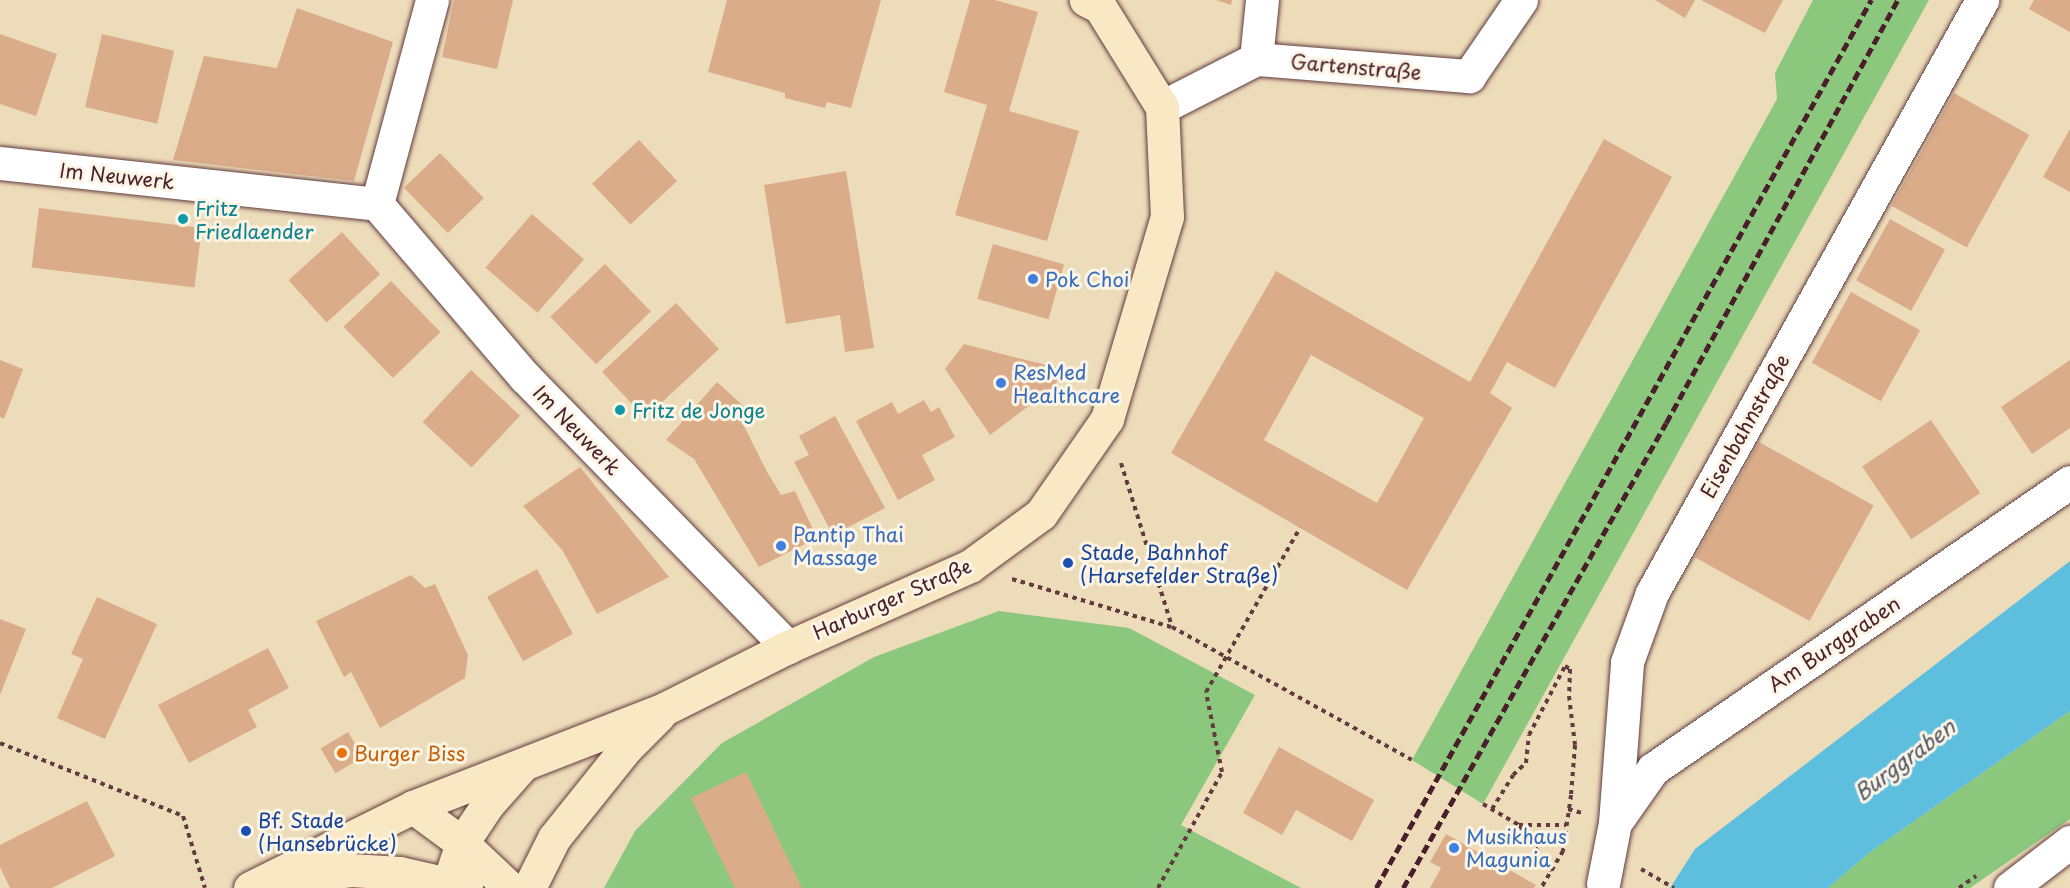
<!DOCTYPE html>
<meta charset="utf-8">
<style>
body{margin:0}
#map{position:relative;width:2070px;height:888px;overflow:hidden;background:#eddcb9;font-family:"Playpen Sans",sans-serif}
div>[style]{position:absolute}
.green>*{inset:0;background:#8bc87d}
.water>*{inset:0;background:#5ebedd}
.building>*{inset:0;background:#dbac89;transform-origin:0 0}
.path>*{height:4px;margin-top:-2px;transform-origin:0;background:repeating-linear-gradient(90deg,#623b40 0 4.5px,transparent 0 9px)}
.roads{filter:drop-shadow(0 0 2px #623b40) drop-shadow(0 0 2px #623b40)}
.minor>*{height:33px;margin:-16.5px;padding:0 16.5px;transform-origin:16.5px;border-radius:16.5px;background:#fff}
.secondary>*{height:33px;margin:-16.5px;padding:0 16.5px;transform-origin:16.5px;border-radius:16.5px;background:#f8e8c3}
.rail>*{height:4.5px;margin-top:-2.25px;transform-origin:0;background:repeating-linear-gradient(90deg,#4a1f2b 0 9px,transparent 0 13.5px)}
.dots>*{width:16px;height:16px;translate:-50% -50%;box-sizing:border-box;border:3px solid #fcf5e5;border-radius:50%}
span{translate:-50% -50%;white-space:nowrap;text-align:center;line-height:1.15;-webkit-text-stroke:6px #fcf5e5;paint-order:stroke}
.street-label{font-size:20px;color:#4a1f2b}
.culture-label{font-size:20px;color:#0d838f}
.left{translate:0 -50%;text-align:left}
.shop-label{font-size:20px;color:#366cbe}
.transit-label{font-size:20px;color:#164399}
.food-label{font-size:20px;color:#c56008}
.water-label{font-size:21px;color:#515769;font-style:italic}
</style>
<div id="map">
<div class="green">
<i style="clip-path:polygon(1813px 0,1929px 0,1483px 804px,1412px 760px,1777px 99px,1775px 73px)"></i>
<i style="clip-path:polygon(999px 611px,1129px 628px,1255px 695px,1181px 825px,1301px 888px,604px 888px,635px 831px,722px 743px,874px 657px)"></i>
<i style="clip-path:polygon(2070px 711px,2070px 819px,1970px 888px,1828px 888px,1869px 853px)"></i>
</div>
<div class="water">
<i style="clip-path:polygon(2070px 561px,2070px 711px,1869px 853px,1828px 888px,1670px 888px,1695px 849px)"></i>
</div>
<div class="building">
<i style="clip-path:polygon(454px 0,513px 0,497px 69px,442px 57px)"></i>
<i style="clip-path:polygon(727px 0,881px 0,851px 108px,827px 102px,825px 108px,785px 98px,785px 93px,708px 72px)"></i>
<i style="clip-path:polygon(970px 0,995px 0,1038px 12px,1009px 111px,1079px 131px,1047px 241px,955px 215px,987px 105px,944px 92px)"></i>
<i style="clip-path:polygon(1216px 0,1232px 0,1231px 5px)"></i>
<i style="clip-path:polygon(1655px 0,1695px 0,1685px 18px)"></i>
<i style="clip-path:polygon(1701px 0,1783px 0,1765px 33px)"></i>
<i style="clip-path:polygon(2034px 0,2070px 0,2070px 32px,2029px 9px)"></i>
<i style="clip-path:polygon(297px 8px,393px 42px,354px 181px,173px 160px,204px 56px,277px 68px)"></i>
<i style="clip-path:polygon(0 34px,57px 54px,36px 116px,0 104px)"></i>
<i style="left:102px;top:34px;width:74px;height:75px;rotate:13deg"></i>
<i style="left:1954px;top:93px;width:86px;height:129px;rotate:29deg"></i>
<i style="clip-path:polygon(2070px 129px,2070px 192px,2043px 177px)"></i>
<i style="clip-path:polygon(evenodd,1604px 139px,1672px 177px,1555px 388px,1507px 362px,1490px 393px,1512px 408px,1407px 590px,1171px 453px,1276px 271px,1470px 382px,1604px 139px,1311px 355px,1424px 418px,1377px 503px,1264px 440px,1311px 355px)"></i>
<i style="left:639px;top:140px;width:56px;height:64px;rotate:47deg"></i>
<i style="left:440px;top:153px;width:63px;height:50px;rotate:46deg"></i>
<i style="clip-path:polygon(846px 171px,874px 348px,845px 352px,840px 315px,786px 324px,764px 185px)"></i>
<i style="left:39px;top:208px;width:164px;height:60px;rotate:7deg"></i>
<i style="left:532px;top:214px;width:69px;height:71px;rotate:41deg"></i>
<i style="left:1890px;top:219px;width:63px;height:70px;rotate:29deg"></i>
<i style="left:342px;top:232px;width:57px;height:72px;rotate:48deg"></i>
<i style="left:993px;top:244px;width:74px;height:57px;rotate:16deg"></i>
<i style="left:605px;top:264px;width:66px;height:76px;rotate:46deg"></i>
<i style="left:391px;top:281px;width:71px;height:66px;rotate:46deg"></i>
<i style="left:1851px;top:292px;width:79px;height:81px;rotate:29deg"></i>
<i style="left:676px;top:303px;width:63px;height:101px;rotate:47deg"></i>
<i style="clip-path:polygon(964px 344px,1002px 354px,1063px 369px,1054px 387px,990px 435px,945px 369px)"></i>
<i style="clip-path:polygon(0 360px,23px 369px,4px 419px,0 417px)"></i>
<i style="clip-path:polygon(2070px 360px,2070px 428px,2032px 454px,2001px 407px)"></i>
<i style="left:471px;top:370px;width:67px;height:71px;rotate:43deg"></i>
<i style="clip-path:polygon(717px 382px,750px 412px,743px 424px,766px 470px,781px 495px,795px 491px,817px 538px,759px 567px,694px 459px,666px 440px)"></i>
<i style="clip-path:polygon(924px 400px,931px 412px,939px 407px,955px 437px,922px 455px,935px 480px,898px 500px,856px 421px,892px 402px,898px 414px)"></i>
<i style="clip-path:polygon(835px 416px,885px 508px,833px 535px,794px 462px,809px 455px,799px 436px)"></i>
<i style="left:1931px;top:420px;width:88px;height:83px;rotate:56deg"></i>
<i style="left:1759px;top:442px;width:131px;height:132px;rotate:29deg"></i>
<i style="clip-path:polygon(580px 467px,669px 577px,597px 614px,563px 551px,523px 506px)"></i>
<i style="left:537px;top:569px;width:74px;height:57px;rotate:61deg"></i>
<i style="clip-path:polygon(411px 575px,425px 588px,435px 584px,468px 655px,465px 678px,380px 728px,351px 672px,344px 677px,316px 621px)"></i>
<i style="clip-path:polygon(97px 597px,157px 624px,105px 739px,57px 718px,83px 659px,71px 654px)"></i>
<i style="clip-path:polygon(0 619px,26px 629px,0 695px)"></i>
<i style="clip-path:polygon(268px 648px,289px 688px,248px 710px,257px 727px,189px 763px,158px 705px)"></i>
<i style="left:348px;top:732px;width:29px;height:32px;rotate:59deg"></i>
<i style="clip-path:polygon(1279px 747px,1374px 800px,1352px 841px,1296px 810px,1282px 835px,1243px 813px)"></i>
<i style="clip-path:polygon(746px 772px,802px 888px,735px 888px,691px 798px)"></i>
<i style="clip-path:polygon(87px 801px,115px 856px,52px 888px,10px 888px,0 867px,0 845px)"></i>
<i style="clip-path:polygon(1446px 834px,1536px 885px,1534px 888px,1430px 888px,1441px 868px,1430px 862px)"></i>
</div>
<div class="path">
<i style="left:1121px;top:463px;width:172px;rotate:72.7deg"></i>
<i style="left:1172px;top:627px;width:274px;rotate:29deg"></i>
<i style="left:1012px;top:579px;width:166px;rotate:16.8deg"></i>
<i style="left:0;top:743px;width:197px;rotate:21.7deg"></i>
<i style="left:183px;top:816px;width:75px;rotate:73deg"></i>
<i style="left:1483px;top:804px;width:42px;rotate:30.3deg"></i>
<i style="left:1519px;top:825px;width:47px"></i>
<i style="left:1492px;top:809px;width:40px;rotate:-58deg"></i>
<i style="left:1513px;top:775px;width:18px;rotate:-43deg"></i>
<i style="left:1526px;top:763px;width:28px;rotate:-84deg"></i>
<i style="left:1529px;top:735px;width:78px;rotate:-62.4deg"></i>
<i style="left:1565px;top:666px;width:6px;rotate:31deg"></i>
<i style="left:1570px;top:669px;width:27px;rotate:92deg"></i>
<i style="left:1569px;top:696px;width:49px;rotate:83deg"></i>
<i style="left:1575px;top:745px;width:50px;rotate:94.6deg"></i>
<i style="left:1571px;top:795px;width:57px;rotate:98.1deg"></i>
<i style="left:1563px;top:851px;width:43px;rotate:120.7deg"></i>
<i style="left:1568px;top:809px;width:15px;rotate:16deg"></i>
<i style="left:1520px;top:826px;width:55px;rotate:54.6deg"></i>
<i style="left:1641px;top:869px;width:38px;rotate:30deg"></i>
<i style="left:1158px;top:888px;width:132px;rotate:-61.1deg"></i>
<i style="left:1222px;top:772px;width:82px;rotate:-101.3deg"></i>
<i style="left:1206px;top:692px;width:189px;rotate:-60.2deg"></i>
<i style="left:1959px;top:888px;width:21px;rotate:-35deg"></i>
</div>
<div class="roads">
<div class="minor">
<i style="left:1256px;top:59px;width:59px;rotate:-84.2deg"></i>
<i style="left:1162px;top:107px;width:106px;rotate:-27.1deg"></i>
<i style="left:1256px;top:59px;width:214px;rotate:4.6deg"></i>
<i style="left:1469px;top:76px;width:92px;rotate:-55.6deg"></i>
<i style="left:0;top:163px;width:379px;rotate:6.2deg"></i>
<i style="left:377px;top:204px;width:228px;rotate:49.5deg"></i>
<i style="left:525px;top:377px;width:377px;rotate:45.8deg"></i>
<i style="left:377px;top:204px;width:211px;rotate:-74.9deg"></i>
<i style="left:1615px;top:823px;width:66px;rotate:-54.9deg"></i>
<i style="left:1653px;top:769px;width:506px;rotate:-34.54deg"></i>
<i style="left:1603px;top:884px;width:62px;rotate:-78.9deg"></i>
<i style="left:1615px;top:823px;width:161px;rotate:-85.7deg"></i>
<i style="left:1627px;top:662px;width:73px;rotate:-70.1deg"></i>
<i style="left:1652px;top:593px;width:679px;rotate:-60.9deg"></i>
<i style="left:2010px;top:888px;width:76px;rotate:-37.5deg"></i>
</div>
<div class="secondary">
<i style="left:413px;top:807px;width:61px;rotate:36.3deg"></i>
<i style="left:462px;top:843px;width:66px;rotate:43.2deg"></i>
<i style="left:293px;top:877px;width:58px;rotate:-6.9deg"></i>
<i style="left:351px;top:870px;width:49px;rotate:3.5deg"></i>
<i style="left:400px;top:873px;width:68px;rotate:12.8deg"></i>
<i style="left:250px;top:888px;width:182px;rotate:-26.4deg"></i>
<i style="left:413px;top:807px;width:269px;rotate:-21.3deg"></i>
<i style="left:664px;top:709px;width:139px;rotate:-26.6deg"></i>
<i style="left:788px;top:647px;width:199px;rotate:-24deg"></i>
<i style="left:970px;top:566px;width:88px;rotate:-36.2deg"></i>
<i style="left:1041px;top:514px;width:116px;rotate:-55.2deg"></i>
<i style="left:1107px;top:419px;width:211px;rotate:-73.5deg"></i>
<i style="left:1167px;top:217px;width:110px;rotate:-92.6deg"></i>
<i style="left:1162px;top:107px;width:118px;rotate:-121.8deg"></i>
<i style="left:1100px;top:7px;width:16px;rotate:-153deg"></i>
<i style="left:447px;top:888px;width:47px;rotate:-71.6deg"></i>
<i style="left:462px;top:843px;width:47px;rotate:-56.3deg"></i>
<i style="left:488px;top:804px;width:48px;rotate:-48.4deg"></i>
<i style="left:529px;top:888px;width:56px;rotate:-63.4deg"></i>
<i style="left:554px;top:838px;width:115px;rotate:-51.3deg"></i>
<i style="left:626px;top:748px;width:47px;rotate:-45deg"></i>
</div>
</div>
<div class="rail">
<i style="left:1376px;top:888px;width:1017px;rotate:-60.86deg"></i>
<i style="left:1403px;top:888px;width:534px;rotate:-60.51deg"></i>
<i style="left:1666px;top:423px;width:482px;rotate:-61.3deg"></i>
</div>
<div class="dots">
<i style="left:183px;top:219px;background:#0f9aa8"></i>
<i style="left:1033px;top:279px;background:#3f7fe0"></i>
<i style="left:1001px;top:383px;background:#3f7fe0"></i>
<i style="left:620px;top:410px;background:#0f9aa8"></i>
<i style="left:781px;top:546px;background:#3f7fe0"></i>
<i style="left:1068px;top:563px;background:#1a4fb4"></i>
<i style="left:342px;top:753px;background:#e8710a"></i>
<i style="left:246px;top:831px;background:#1a4fb4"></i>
<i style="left:1454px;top:848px;background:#3f7fe0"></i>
</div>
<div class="street-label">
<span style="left:1356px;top:67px;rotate:5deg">Gartenstraße</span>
<span style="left:117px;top:176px;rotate:6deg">Im Neuwerk</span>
<span style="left:1745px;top:426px;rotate:-61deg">Eisenbahnstraße</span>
<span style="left:577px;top:430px;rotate:46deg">Im Neuwerk</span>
<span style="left:892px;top:599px;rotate:-24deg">Harburger Straße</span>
<span style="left:1834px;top:644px;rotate:-34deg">Am Burggraben</span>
</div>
<div class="culture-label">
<span class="left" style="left:195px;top:220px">Fritz<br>Friedlaender</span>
<span class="left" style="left:632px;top:410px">Fritz de Jonge</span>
</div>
<div class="shop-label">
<span class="left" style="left:1045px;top:279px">Pok Choi</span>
<span class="left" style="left:1013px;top:384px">ResMed<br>Healthcare</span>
<span class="left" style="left:793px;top:546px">Pantip Thai<br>Massage</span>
<span class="left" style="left:1466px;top:848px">Musikhaus<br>Magunia</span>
</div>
<div class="transit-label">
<span class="left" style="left:1080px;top:564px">Stade, Bahnhof<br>(Harsefelder Straße)</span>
<span class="left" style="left:258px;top:832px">Bf. Stade<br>(Hansebrücke)</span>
</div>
<div class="food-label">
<span class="left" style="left:354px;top:753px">Burger Biss</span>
</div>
<div class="water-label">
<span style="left:1904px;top:759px;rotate:-37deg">Burggraben</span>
</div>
</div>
